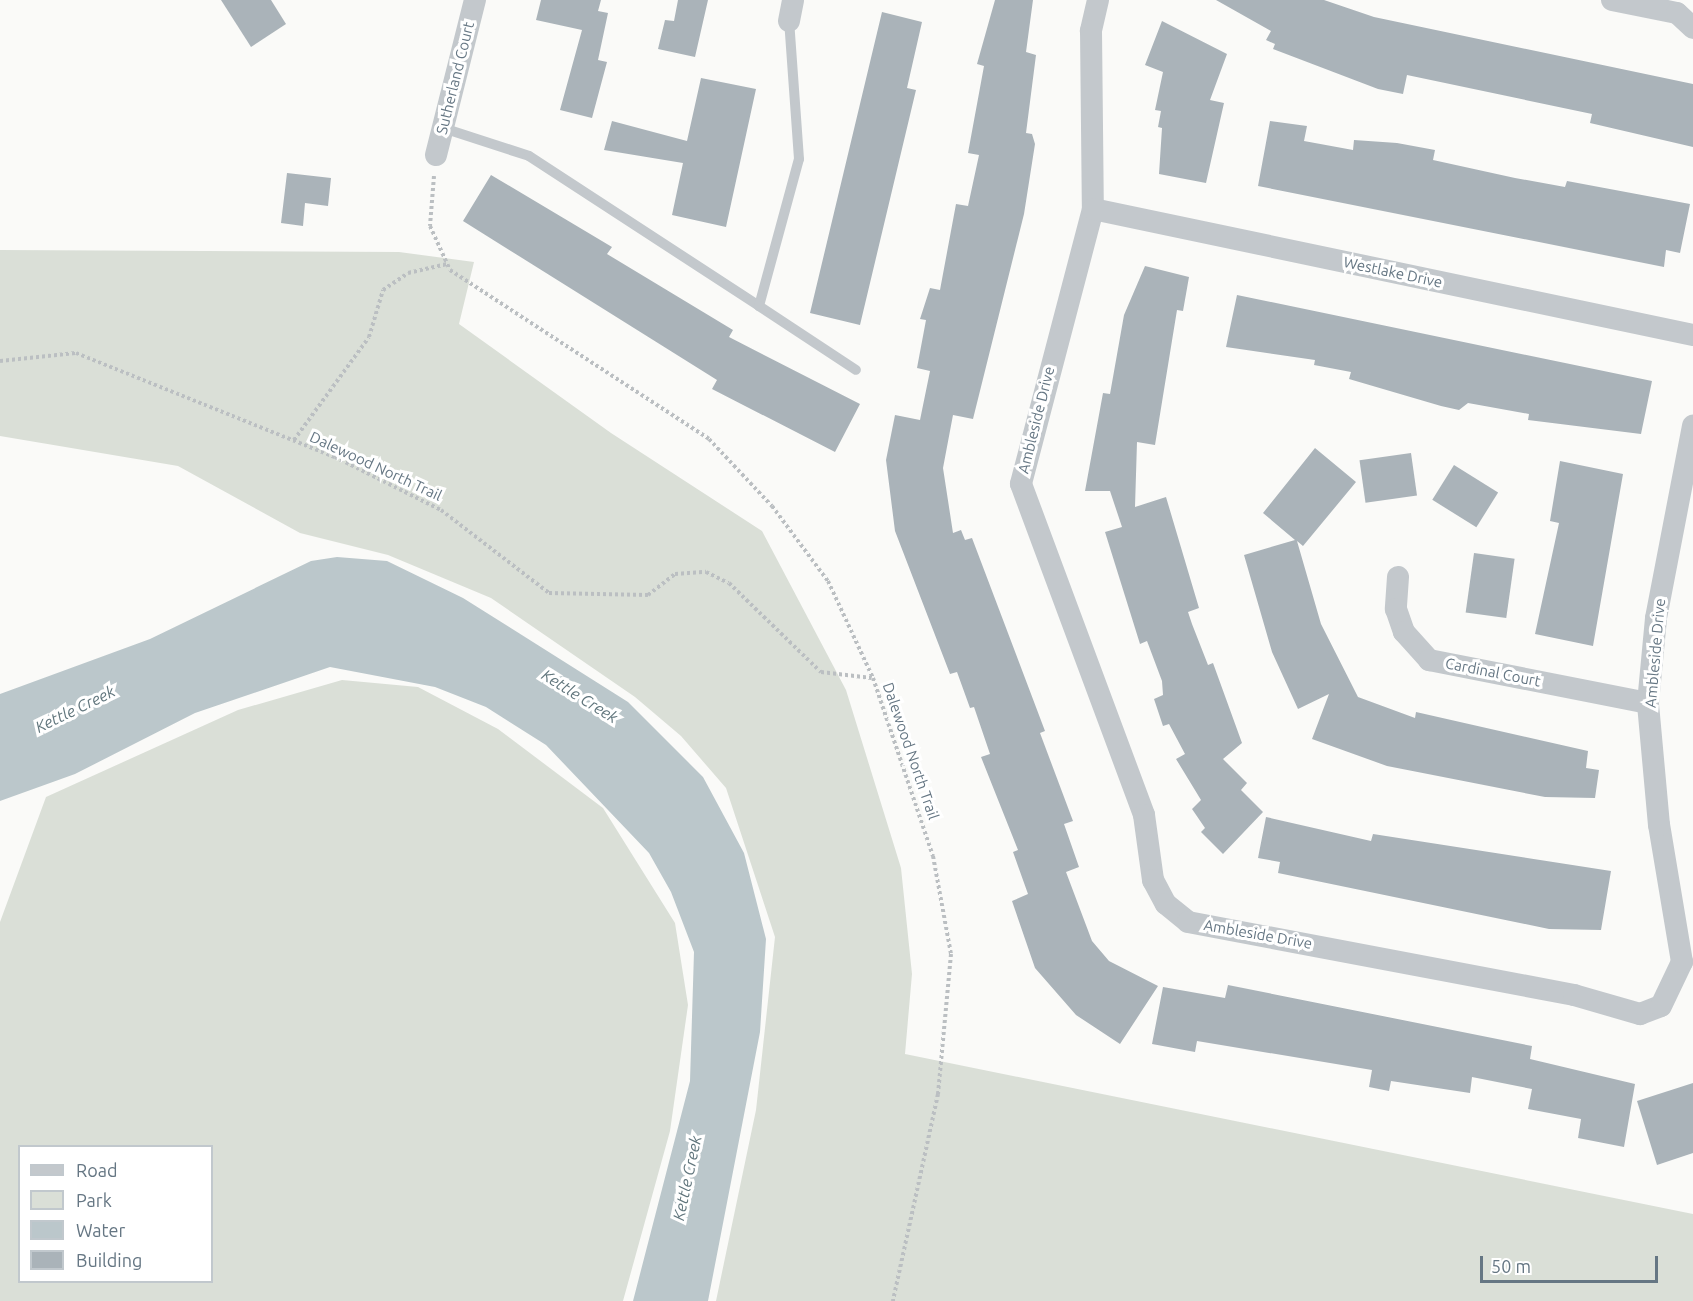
<!DOCTYPE html>
<style>
body{margin:0}
#map{position:relative;width:1693px;height:1301px;overflow:hidden;background:#fafaf8;font-family:Ubuntu,sans-serif}
div>[style]{position:absolute}
.green>*{inset:0;background:#dadfd7}
.water>*{inset:0;background:#bbc7cb}
.building>*{inset:0;background:#aab3b9;transform-origin:0 0}
.path>*{height:4px;margin-top:-2px;transform-origin:0;background:repeating-linear-gradient(90deg,#bbbfc2 0 3px,transparent 0 6px)}
.lane>*{height:10px;margin:-5px;padding:0 5px;transform-origin:5px;border-radius:5px;background:#c3c8cc}
.street>*{height:22px;margin:-11px;padding:0 11px;transform-origin:11px;border-radius:11px;background:#c3c8cc}
span{translate:-50% -50%;white-space:nowrap;text-align:center;line-height:1.15;-webkit-text-stroke:6px #fff;paint-order:stroke}
.street-label{font-size:15px;color:#657683}
.water-label{font-size:16px;color:#60757c;font-style:italic}
.legend{position:absolute;left:18px;top:1145px;width:195px;height:138px;box-sizing:border-box;background:#fff;border:2px solid #c1c8cd;margin:0;padding:8px 10px;list-style:none;font-size:18px;color:#657683}
.legend li{display:flex;align-items:center;gap:12px;height:30px}
.legend b{width:30px;border:2px solid #c1c8cd}
.scale{position:absolute;left:1480px;top:1256px;width:178px;height:27px;box-sizing:border-box;border:3px solid #657683;border-top:0;padding-left:8px;font-size:18px;line-height:21px;white-space:nowrap;color:#657683;-webkit-text-stroke:4px #fff;paint-order:stroke}
</style>
<div id="map">
<div class="green">
<i style="clip-path:polygon(0 250px,399px 252px,474px 262px,459px 324px,611px 433px,762px 531px,846px 690px,901px 868px,912px 974px,905px 1054px,1693px 1214px,1693px 1301px,716px 1301px,756px 1110px,775px 937px,726px 788px,681px 736px,635px 697px,491px 598px,388px 555px,300px 533px,178px 466px,0 436px)"></i>
<i style="clip-path:polygon(evenodd,342px 680px,418px 687px,498px 729px,603px 808px,675px 923px,688px 1005px,670px 1131px,623px 1301px,0 1301px,0 922px,46px 797px,238px 710px,342px 680px,20px 1146px,212px 1146px,212px 1282px,20px 1282px,20px 1146px)"></i>
</div>
<div class="water">
<i style="clip-path:polygon(337px 557px,387px 561px,463px 598px,628px 702px,703px 777px,744px 853px,766px 939px,760px 1032px,708px 1301px,633px 1301px,690px 1081px,694px 952px,671px 892px,649px 853px,546px 745px,486px 707px,435px 687px,330px 667px,195px 713px,75px 774px,0 801px,0 694px,150px 639px,311px 561px)"></i>
</div>
<div class="building">
<i style="clip-path:polygon(221px 0,271px 0,286px 24px,251px 47px)"></i>
<i style="clip-path:polygon(541px 0,601px 0,598px 11px,608px 13px,598px 60px,607px 62px,592px 118px,560px 110px,582px 30px,536px 20px)"></i>
<i style="clip-path:polygon(678px 0,708px 0,695px 57px,658px 49px,665px 20px,674px 21px)"></i>
<i style="clip-path:polygon(995px 0,1033px 0,1026px 52px,1036px 55px,1026px 133px,1032px 134px,1035px 144px,1024px 214px,973px 419px,953px 415px,943px 468px,953px 533px,961px 530px,965px 540px,972px 538px,1045px 731px,1040px 733px,1073px 821px,1064px 824px,1079px 867px,1066px 872px,1092px 941px,1109px 961px,1158px 986px,1120px 1044px,1076px 1015px,1035px 968px,1012px 901px,1028px 894px,1013px 852px,1018px 850px,981px 757px,990px 754px,974px 707px,970px 708px,957px 672px,950px 674px,895px 531px,886px 460px,895px 415px,920px 420px,930px 371px,917px 368px,926px 320px,920px 319px,930px 288px,940px 290px,956px 204px,968px 206px,979px 155px,968px 153px,984px 66px,977px 64px)"></i>
<i style="clip-path:polygon(1216px 0,1324px 0,1374px 17px,1693px 84px,1693px 147px,1590px 123px,1592px 114px,1407px 75px,1403px 94px,1378px 89px,1273px 49px,1275px 44px,1266px 40px,1271px 31px)"></i>
<i style="clip-path:polygon(882px 12px,922px 22px,907px 88px,916px 90px,860px 325px,810px 313px)"></i>
<i style="clip-path:polygon(1162px 21px,1227px 54px,1210px 100px,1224px 103px,1206px 183px,1159px 174px,1162px 128px,1158px 127px,1161px 111px,1155px 110px,1163px 72px,1145px 65px)"></i>
<i style="clip-path:polygon(701px 78px,756px 89px,726px 227px,672px 215px,683px 163px,604px 150px,612px 121px,687px 141px)"></i>
<i style="clip-path:polygon(1270px 121px,1307px 126px,1304px 141px,1353px 150px,1354px 140px,1397px 143px,1435px 150px,1433px 160px,1515px 178px,1565px 187px,1567px 181px,1690px 204px,1680px 253px,1666px 250px,1664px 267px,1258px 186px)"></i>
<i style="clip-path:polygon(287px 173px,331px 178px,328px 206px,305px 203px,303px 226px,281px 223px)"></i>
<i style="clip-path:polygon(491px 175px,612px 247px,607px 254px,733px 330px,729px 337px,860px 404px,835px 452px,712px 389px,717px 380px,463px 221px)"></i>
<i style="clip-path:polygon(1145px 266px,1189px 277px,1183px 311px,1177px 310px,1155px 445px,1137px 442px,1135px 507px,1166px 497px,1199px 608px,1188px 612px,1192px 624px,1208px 665px,1213px 663px,1242px 743px,1223px 759px,1247px 783px,1241px 790px,1263px 812px,1223px 854px,1201px 832px,1205px 828px,1192px 809px,1201px 800px,1176px 759px,1185px 754px,1169px 724px,1163px 726px,1154px 699px,1163px 695px,1162px 681px,1147px 641px,1140px 644px,1105px 532px,1122px 527px,1110px 491px,1085px 491px,1103px 393px,1110px 394px,1124px 315px)"></i>
<i style="clip-path:polygon(1237px 295px,1652px 381px,1641px 434px,1528px 420px,1529px 414px,1468px 403px,1459px 410px,1441px 406px,1349px 379px,1351px 372px,1314px 365px,1315px 360px,1226px 347px)"></i>
<i style="clip-path:polygon(1315px 448px,1356px 482px,1303px 546px,1297px 541px,1321px 624px,1358px 697px,1415px 718px,1416px 712px,1588px 751px,1586px 768px,1599px 770px,1595px 798px,1545px 797px,1387px 766px,1312px 739px,1329px 694px,1298px 709px,1272px 652px,1244px 555px,1295px 540px,1263px 513px)"></i>
<i style="left:1411px;top:453px;width:43px;height:52px;rotate:82deg"></i>
<i style="clip-path:polygon(1560px 461px,1623px 474px,1593px 646px,1535px 634px,1559px 523px,1550px 521px)"></i>
<i style="left:1454px;top:465px;width:52px;height:41px;rotate:32deg"></i>
<i style="left:1474px;top:553px;width:41px;height:60px;rotate:8deg"></i>
<i style="clip-path:polygon(1266px 817px,1371px 841px,1373px 834px,1611px 871px,1601px 930px,1549px 929px,1278px 873px,1280px 862px,1258px 858px)"></i>
<i style="clip-path:polygon(1228px 985px,1532px 1046px,1530px 1059px,1635px 1084px,1624px 1147px,1578px 1138px,1581px 1119px,1528px 1109px,1532px 1089px,1472px 1077px,1470px 1093px,1391px 1081px,1389px 1091px,1369px 1087px,1372px 1070px,1197px 1041px,1195px 1052px,1152px 1044px,1163px 987px,1225px 998px)"></i>
<i style="clip-path:polygon(1693px 1083px,1693px 1153px,1657px 1165px,1637px 1101px)"></i>
</div>
<div class="path">
<i style="left:434px;top:176px;width:50px;rotate:94.6deg"></i>
<i style="left:430px;top:226px;width:48px;rotate:65.6deg"></i>
<i style="left:450px;top:270px;width:309px;rotate:33.1deg"></i>
<i style="left:709px;top:439px;width:92px;rotate:46.8deg"></i>
<i style="left:772px;top:506px;width:94px;rotate:53.3deg"></i>
<i style="left:828px;top:581px;width:107px;rotate:65.1deg"></i>
<i style="left:873px;top:678px;width:188px;rotate:71.4deg"></i>
<i style="left:933px;top:856px;width:100px;rotate:79.6deg"></i>
<i style="left:951px;top:954px;width:141px;rotate:95.3deg"></i>
<i style="left:938px;top:1094px;width:212px;rotate:102.3deg"></i>
<i style="left:0;top:361px;width:76px;rotate:-6deg"></i>
<i style="left:76px;top:353px;width:279px;rotate:21.9deg"></i>
<i style="left:335px;top:457px;width:119px;rotate:26.6deg"></i>
<i style="left:441px;top:510px;width:136px;rotate:37.5deg"></i>
<i style="left:549px;top:593px;width:99px;rotate:1.2deg"></i>
<i style="left:648px;top:595px;width:34px;rotate:-38deg"></i>
<i style="left:675px;top:574px;width:31px;rotate:-4deg"></i>
<i style="left:706px;top:572px;width:25px;rotate:26deg"></i>
<i style="left:729px;top:583px;width:128px;rotate:44.1deg"></i>
<i style="left:821px;top:672px;width:51px;rotate:6.7deg"></i>
<i style="left:294px;top:440px;width:127px;rotate:-53.9deg"></i>
<i style="left:369px;top:337px;width:49px;rotate:-73.4deg"></i>
<i style="left:383px;top:290px;width:30px;rotate:-34deg"></i>
<i style="left:408px;top:273px;width:40px;rotate:-13deg"></i>
</div>
<div class="lane">
<i style="left:443px;top:128px;width:90px;rotate:18deg"></i>
<i style="left:529px;top:156px;width:275px;rotate:33.1deg"></i>
<i style="left:759px;top:306px;width:152px;rotate:-74.8deg"></i>
<i style="left:799px;top:159px;width:138px;rotate:-94.1deg"></i>
<i style="left:759px;top:306px;width:116px;rotate:33.4deg"></i>
</div>
<div class="street">
<i style="left:1098px;top:0;width:32px;rotate:103deg"></i>
<i style="left:1091px;top:31px;width:178px;rotate:89.4deg"></i>
<i style="left:1093px;top:209px;width:284px;rotate:104.7deg"></i>
<i style="left:1021px;top:484px;width:353px;rotate:69.6deg"></i>
<i style="left:1144px;top:815px;width:66px;rotate:82.1deg"></i>
<i style="left:1153px;top:880px;width:27px;rotate:62deg"></i>
<i style="left:1166px;top:904px;width:28px;rotate:39deg"></i>
<i style="left:1188px;top:922px;width:393px;rotate:10.7deg"></i>
<i style="left:1574px;top:995px;width:69px;rotate:16.1deg"></i>
<i style="left:1640px;top:1014px;width:22px;rotate:-21deg"></i>
<i style="left:1661px;top:1006px;width:49px;rotate:-64.5deg"></i>
<i style="left:1682px;top:962px;width:139px;rotate:-99.5deg"></i>
<i style="left:1659px;top:825px;width:122px;rotate:-95.2deg"></i>
<i style="left:1648px;top:703px;width:85px;rotate:-84.6deg"></i>
<i style="left:1656px;top:618px;width:196px;rotate:-79.1deg"></i>
<i style="left:1612px;top:0;width:66px;rotate:11.3deg"></i>
<i style="left:1677px;top:13px;width:22px;rotate:43deg"></i>
<i style="left:789px;top:21px;width:21px;rotate:-79deg"></i>
<i style="left:436px;top:155px;width:160px;rotate:-75.9deg"></i>
<i style="left:1093px;top:209px;width:613px;rotate:11.86deg"></i>
<i style="left:1398px;top:577px;width:32px;rotate:94deg"></i>
<i style="left:1396px;top:609px;width:24px;rotate:71deg"></i>
<i style="left:1404px;top:632px;width:38px;rotate:48deg"></i>
<i style="left:1429px;top:660px;width:223px;rotate:11.1deg"></i>
</div>
<div class="street-label">
<span style="left:455px;top:78px;rotate:-76deg">Sutherland Court</span>
<span style="left:1393px;top:272px;rotate:12deg">Westlake Drive</span>
<span style="left:1036px;top:420px;rotate:-76deg">Ambleside Drive</span>
<span style="left:376px;top:466px;rotate:25deg">Dalewood North Trail</span>
<span style="left:1655px;top:653px;rotate:-85deg">Ambleside Drive</span>
<span style="left:1493px;top:672px;rotate:11deg">Cardinal Court</span>
<span style="left:911px;top:751px;rotate:71deg">Dalewood North Trail</span>
<span style="left:1258px;top:934px;rotate:10deg">Ambleside Drive</span>
</div>
<div class="water-label">
<span style="left:580px;top:696px;rotate:32deg">Kettle Creek</span>
<span style="left:75px;top:709px;rotate:-26deg">Kettle Creek</span>
<span style="left:687px;top:1178px;rotate:-78deg">Kettle Creek</span>
</div>
<ul class="legend">
<li><b style="height:8px;background:#c3c8cc"></b>Road</li>
<li><b style="height:16px;background:#dadfd7"></b>Park</li>
<li><b style="height:16px;background:#bbc7cb"></b>Water</li>
<li><b style="height:16px;background:#aab3b9"></b>Building</li>
</ul>
<div class="scale">50 m</div>
</div>
